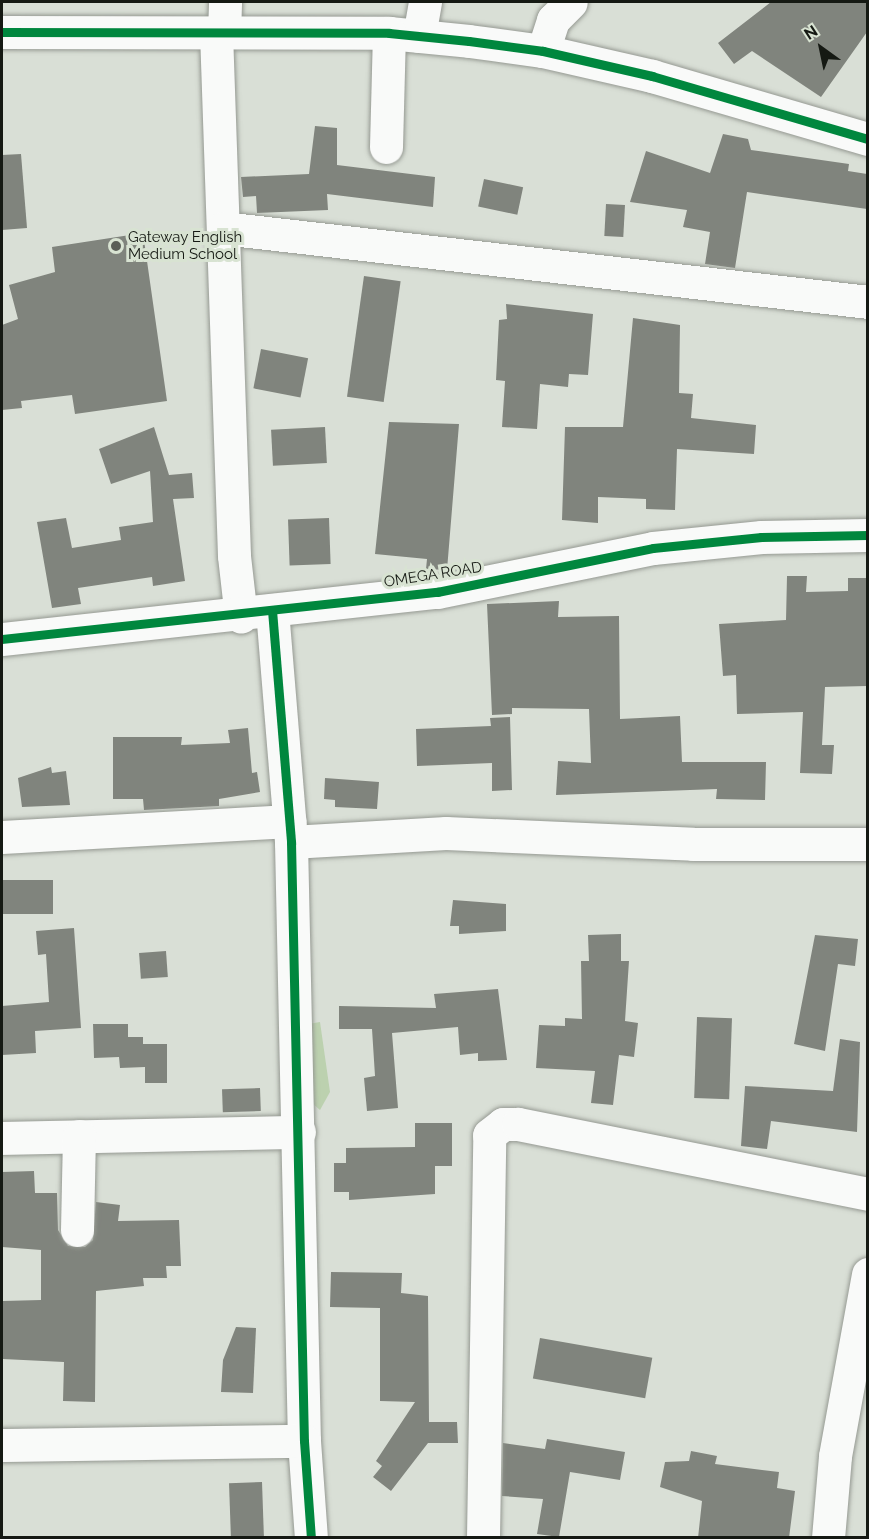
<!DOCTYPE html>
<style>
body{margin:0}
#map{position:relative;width:869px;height:1539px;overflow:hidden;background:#d9dfd6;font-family:Raleway,sans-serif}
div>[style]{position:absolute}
.green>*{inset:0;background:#bcd1af}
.building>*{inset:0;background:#80847d;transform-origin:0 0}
.roads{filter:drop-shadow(0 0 2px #959992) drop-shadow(0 0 2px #959992)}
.minor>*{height:33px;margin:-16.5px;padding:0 16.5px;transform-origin:16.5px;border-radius:16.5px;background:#f9faf9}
.cycleway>*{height:9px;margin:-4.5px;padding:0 4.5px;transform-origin:4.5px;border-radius:4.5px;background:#00873e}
.dots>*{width:16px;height:16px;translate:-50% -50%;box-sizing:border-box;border:3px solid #d8e3d2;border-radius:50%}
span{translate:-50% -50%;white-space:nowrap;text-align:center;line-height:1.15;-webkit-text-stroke:6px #d8e3d2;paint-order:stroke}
.poi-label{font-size:15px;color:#151913}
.left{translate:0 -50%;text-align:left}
.street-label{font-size:15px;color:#151913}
.frame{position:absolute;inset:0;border:3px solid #151913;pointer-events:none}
.north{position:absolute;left:791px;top:18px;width:60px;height:60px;-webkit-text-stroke:4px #d8e3d2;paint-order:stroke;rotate:327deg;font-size:16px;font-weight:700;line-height:24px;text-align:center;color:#151913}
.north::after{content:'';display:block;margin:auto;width:21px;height:27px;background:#151913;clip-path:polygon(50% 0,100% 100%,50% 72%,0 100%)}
</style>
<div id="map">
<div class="green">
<i style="clip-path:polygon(320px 1022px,330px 1092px,320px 1110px,312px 1103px,308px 1024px)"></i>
</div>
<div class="building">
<i style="clip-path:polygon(771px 2px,867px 2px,867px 32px,821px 97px,752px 51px,734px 64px,718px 43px)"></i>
<i style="clip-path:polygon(315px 126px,337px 128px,337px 165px,435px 177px,433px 207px,327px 194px,328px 210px,257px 213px,256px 196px,243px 197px,241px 177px,309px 174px)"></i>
<i style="clip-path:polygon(723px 134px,748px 139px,751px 150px,849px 164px,848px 171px,867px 174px,867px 209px,747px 192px,735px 268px,705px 264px,710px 232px,683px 227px,687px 210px,630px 202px,646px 151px,710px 173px)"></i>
<i style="clip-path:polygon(21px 154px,27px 228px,2px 230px,2px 155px)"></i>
<i style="left:484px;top:179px;width:40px;height:28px;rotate:12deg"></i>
<i style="left:606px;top:204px;width:19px;height:32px;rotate:3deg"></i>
<i style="clip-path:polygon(143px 233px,167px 401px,75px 414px,72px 395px,21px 401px,22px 408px,2px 410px,2px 325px,18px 319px,9px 285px,55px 272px,52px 247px)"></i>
<i style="left:364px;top:276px;width:37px;height:122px;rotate:8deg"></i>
<i style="clip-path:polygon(506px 304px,593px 314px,588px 375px,569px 374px,568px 387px,540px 384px,537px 429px,502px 427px,505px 381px,496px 380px,499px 320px,507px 319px)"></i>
<i style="clip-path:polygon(633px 318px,680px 325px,679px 393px,693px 394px,691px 418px,756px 425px,754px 454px,677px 449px,675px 510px,646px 509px,646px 499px,598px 497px,598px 523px,562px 520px,565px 427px,623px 427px)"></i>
<i style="left:261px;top:349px;width:48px;height:40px;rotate:11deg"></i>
<i style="clip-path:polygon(389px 422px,459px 424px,447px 570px,426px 569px,427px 559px,375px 554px)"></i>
<i style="clip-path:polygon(154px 427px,169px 475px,192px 473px,194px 498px,173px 499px,185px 581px,153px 586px,152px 577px,78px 588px,81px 604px,52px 608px,37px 522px,66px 518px,72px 548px,121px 540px,119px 527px,153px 522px,150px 471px,111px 484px,99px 449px)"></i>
<i style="left:325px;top:427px;width:36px;height:54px;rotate:87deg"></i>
<i style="left:329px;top:518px;width:46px;height:41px;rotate:88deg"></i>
<i style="clip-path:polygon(787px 576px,807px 576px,806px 592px,848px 591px,848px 578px,867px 578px,867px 686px,825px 687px,822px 745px,834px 745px,832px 774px,800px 773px,803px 712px,737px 714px,736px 675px,723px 676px,719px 624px,786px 620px)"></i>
<i style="clip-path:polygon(559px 601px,558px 617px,619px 616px,620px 719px,680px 716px,682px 762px,766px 762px,765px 800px,716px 799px,717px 789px,556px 795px,558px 761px,591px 763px,589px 709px,512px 708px,512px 714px,492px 715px,487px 604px)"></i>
<i style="clip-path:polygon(510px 717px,512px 790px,492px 791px,492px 763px,417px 766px,416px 729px,491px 726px,490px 718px)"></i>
<i style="clip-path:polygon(248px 728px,252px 773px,257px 772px,260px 792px,219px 799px,219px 806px,144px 810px,143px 799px,113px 799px,113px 737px,182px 737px,181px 745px,230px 743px,228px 730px)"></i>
<i style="clip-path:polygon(51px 767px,52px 773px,66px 771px,70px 805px,22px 807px,18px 778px)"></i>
<i style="clip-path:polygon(325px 778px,379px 782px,377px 809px,335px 807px,335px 800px,324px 799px)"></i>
<i style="left:2px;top:880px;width:51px;height:34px"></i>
<i style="clip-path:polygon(453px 900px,506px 904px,506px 931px,459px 934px,459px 926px,450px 926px)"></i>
<i style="clip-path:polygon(74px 928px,81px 1028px,35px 1031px,36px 1053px,2px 1055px,2px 1006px,49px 1002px,46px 954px,38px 955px,36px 931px)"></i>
<i style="clip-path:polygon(621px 934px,621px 961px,629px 961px,625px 1021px,638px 1023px,634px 1057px,619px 1055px,613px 1105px,591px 1103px,595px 1071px,536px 1068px,539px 1025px,565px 1026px,565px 1018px,582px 1019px,581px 961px,589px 961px,588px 935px)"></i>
<i style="clip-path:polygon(815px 935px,858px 939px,855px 966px,838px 964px,825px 1051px,794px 1044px)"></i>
<i style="left:166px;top:951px;width:26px;height:27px;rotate:86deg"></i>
<i style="clip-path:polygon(498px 989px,507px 1060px,478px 1061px,478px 1053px,460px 1055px,458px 1027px,392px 1033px,398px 1108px,367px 1111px,364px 1078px,375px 1076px,372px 1029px,339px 1029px,339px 1006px,436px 1008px,434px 994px)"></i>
<i style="left:697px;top:1017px;width:35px;height:81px;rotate:2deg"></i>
<i style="clip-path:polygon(93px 1024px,128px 1024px,128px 1037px,143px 1037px,143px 1044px,167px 1044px,167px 1083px,145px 1083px,145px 1067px,120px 1068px,119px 1057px,94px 1058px)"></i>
<i style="clip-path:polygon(840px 1039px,860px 1042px,857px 1132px,771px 1121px,767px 1149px,741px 1146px,745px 1086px,833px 1091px)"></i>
<i style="left:260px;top:1088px;width:23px;height:38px;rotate:88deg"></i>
<i style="clip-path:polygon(415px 1123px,452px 1123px,452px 1166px,435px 1166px,435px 1194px,349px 1200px,349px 1192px,334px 1192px,334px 1163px,346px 1163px,346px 1148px,415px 1147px)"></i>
<i style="clip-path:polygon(34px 1171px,35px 1193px,57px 1193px,58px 1230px,68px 1246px,85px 1247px,93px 1240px,96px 1202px,120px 1205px,118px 1221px,179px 1220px,181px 1266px,166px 1266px,167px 1278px,143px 1278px,144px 1286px,96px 1291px,95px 1402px,63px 1401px,64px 1362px,3px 1359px,3px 1301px,41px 1300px,41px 1250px,2px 1247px,2px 1172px)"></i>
<i style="clip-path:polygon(331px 1272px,402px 1273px,401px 1293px,428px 1296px,429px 1422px,457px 1422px,458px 1443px,428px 1443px,391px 1491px,373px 1477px,382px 1466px,376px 1461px,415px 1402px,380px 1401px,380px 1308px,330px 1307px)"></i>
<i style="clip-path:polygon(236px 1327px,256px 1328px,253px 1393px,221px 1392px,223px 1360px)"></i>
<i style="left:540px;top:1338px;width:114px;height:41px;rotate:10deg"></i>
<i style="clip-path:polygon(547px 1439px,625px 1452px,620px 1480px,570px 1472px,559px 1537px,537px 1534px,543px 1499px,502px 1496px,503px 1443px,545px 1449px)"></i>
<i style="clip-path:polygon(691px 1451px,717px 1456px,715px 1464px,779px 1472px,777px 1488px,795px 1491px,789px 1538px,698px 1538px,702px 1501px,660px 1487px,665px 1462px,689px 1461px)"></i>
<i style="left:262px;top:1482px;width:56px;height:33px;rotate:88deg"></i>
</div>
<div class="roads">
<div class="minor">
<i style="left:2px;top:32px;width:387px;rotate:0.1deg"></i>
<i style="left:389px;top:33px;width:80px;rotate:5.7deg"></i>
<i style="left:469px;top:41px;width:75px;rotate:7.7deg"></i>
<i style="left:543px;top:51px;width:112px;rotate:12.9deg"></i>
<i style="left:652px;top:76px;width:225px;rotate:16.3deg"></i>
<i style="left:216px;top:32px;width:524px;rotate:88.03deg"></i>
<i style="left:234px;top:556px;width:61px;rotate:83.5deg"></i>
<i style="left:224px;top:33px;width:31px;rotate:-88deg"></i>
<i style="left:419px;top:36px;width:35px;rotate:-80deg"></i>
<i style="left:543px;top:51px;width:33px;rotate:-72deg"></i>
<i style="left:553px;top:20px;width:25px;rotate:-45deg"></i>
<i style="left:386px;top:147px;width:114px;rotate:-88.5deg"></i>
<i style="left:223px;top:228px;width:649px;rotate:6.54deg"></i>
<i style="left:272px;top:610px;width:233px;rotate:85.3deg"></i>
<i style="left:291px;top:842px;width:599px;rotate:88.76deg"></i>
<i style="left:304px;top:1441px;width:97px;rotate:85.9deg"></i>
<i style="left:2px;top:639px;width:438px;rotate:-6.2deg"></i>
<i style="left:437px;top:592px;width:220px;rotate:-11.5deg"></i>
<i style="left:653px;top:548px;width:109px;rotate:-5.8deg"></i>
<i style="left:761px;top:537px;width:107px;rotate:-1.1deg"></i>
<i style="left:2px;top:837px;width:288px;rotate:-3.2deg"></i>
<i style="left:291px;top:842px;width:155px;rotate:-3.3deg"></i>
<i style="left:446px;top:833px;width:247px;rotate:2.5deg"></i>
<i style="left:693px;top:844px;width:175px"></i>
<i style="left:2px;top:1138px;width:297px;rotate:-1.2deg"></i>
<i style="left:77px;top:1230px;width:94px;rotate:-88.8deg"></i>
<i style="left:2px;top:1445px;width:302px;rotate:-0.8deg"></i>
<i style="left:483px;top:1538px;width:403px;rotate:-89.1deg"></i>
<i style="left:489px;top:1135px;width:18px;rotate:-38deg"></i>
<i style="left:503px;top:1124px;width:15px"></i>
<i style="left:518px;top:1124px;width:357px;rotate:11.3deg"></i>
<i style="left:828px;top:1538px;width:82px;rotate:-85.1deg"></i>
<i style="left:835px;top:1456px;width:185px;rotate:-79.7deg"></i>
</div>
</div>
<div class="cycleway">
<i style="left:2px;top:32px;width:387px;rotate:0.1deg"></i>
<i style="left:389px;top:33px;width:80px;rotate:5.7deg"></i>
<i style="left:469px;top:41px;width:75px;rotate:7.7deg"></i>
<i style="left:543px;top:51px;width:112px;rotate:12.9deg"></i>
<i style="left:652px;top:76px;width:225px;rotate:16.3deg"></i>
<i style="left:272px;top:610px;width:233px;rotate:85.3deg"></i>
<i style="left:291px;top:842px;width:599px;rotate:88.76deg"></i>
<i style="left:304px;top:1441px;width:97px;rotate:85.9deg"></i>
<i style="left:2px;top:639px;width:438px;rotate:-6.2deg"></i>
<i style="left:437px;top:592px;width:220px;rotate:-11.5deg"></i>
<i style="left:653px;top:548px;width:109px;rotate:-5.8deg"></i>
<i style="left:761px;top:537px;width:107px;rotate:-1.1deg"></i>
</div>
<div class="dots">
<i style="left:116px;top:246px;background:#5a5e57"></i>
</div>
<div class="poi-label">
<span class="left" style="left:128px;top:246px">Gateway English<br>Medium School</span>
</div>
<div class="street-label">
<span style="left:433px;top:575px;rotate:-9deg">OMEGA ROAD</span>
</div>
<div class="frame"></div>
<div class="north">N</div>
</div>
